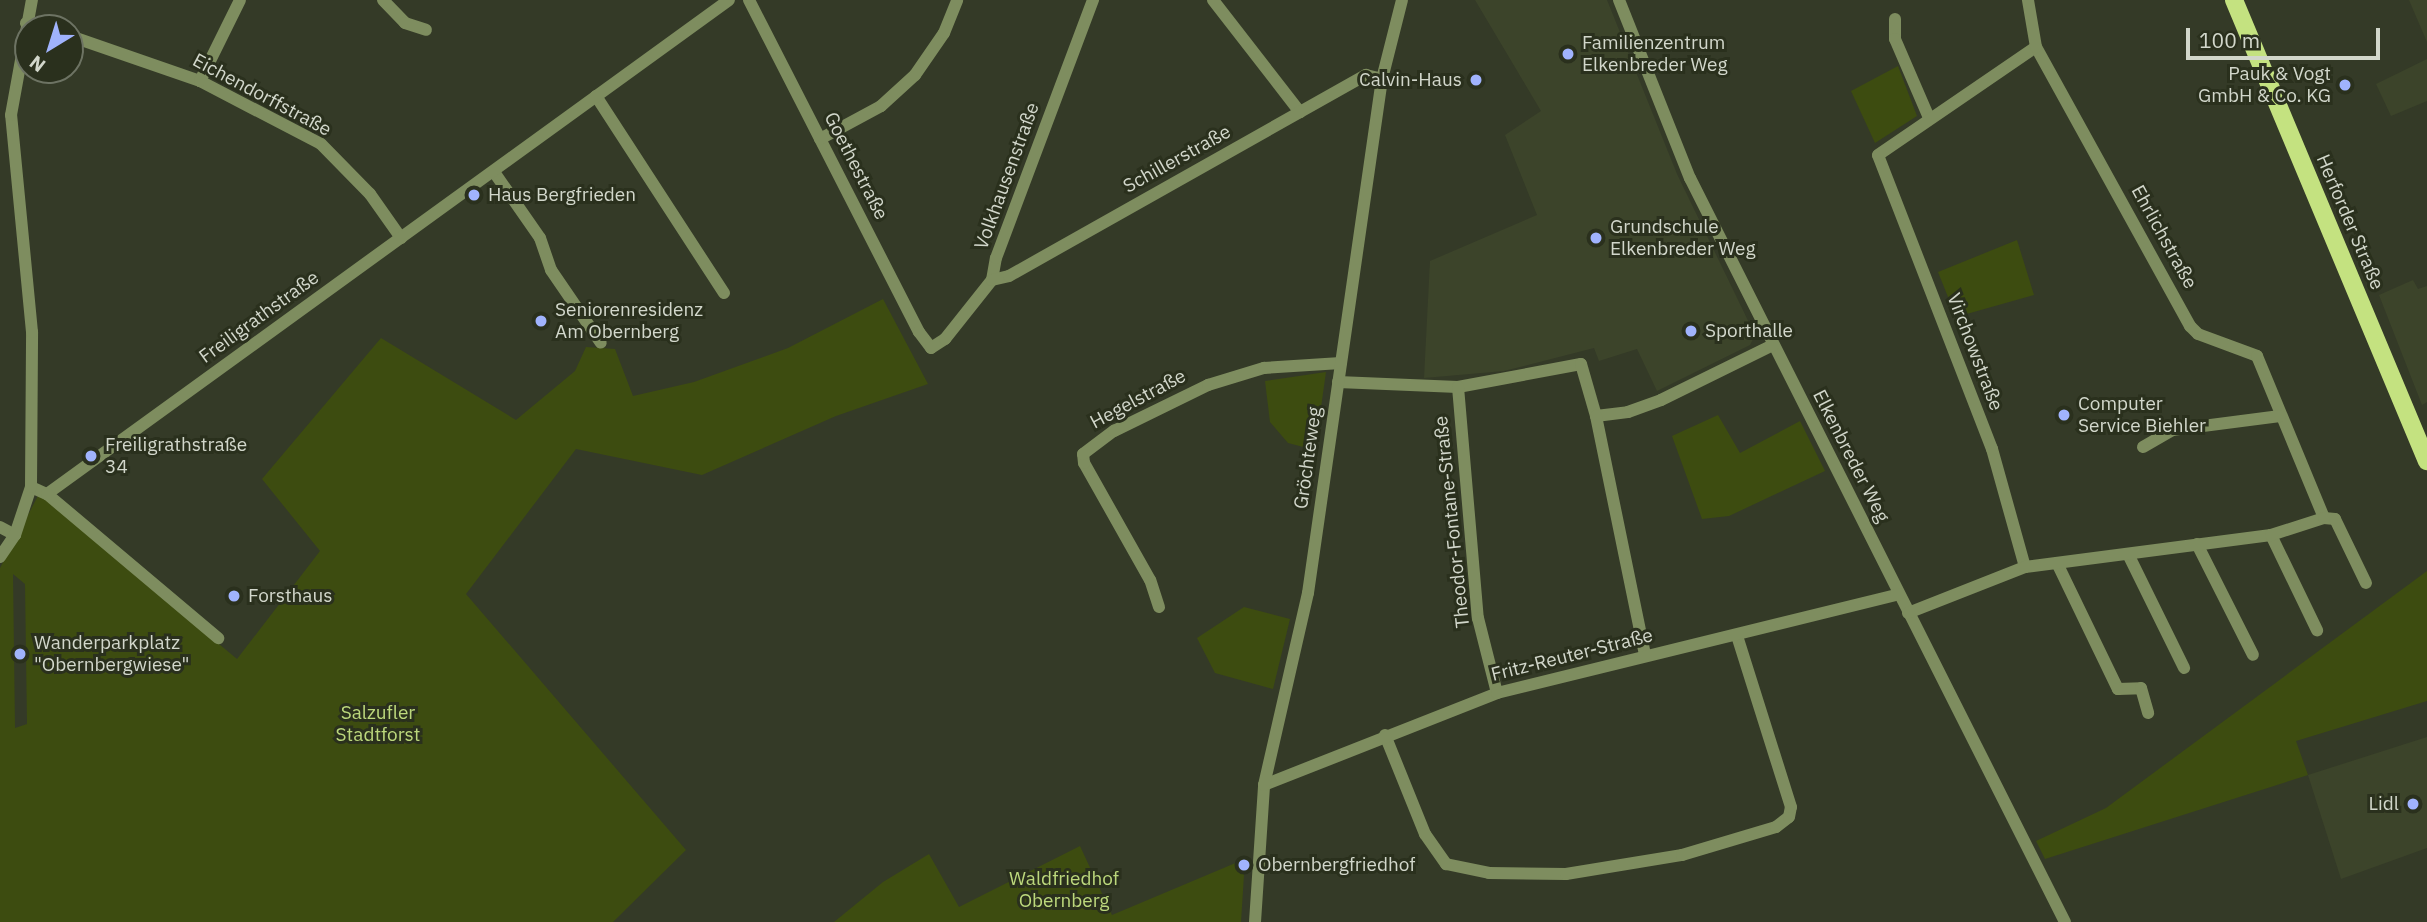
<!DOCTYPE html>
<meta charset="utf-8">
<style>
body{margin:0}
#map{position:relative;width:2427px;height:922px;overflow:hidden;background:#343a27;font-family:"IBM Plex Sans",sans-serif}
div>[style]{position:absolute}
.built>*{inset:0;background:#3c442a}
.green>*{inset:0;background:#3d4c10}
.minor>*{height:12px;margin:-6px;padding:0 6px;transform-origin:6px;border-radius:6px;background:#7e8d5f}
.major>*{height:18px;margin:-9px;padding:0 9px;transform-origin:9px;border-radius:9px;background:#c4e280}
.dots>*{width:19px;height:19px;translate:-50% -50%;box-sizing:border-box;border:4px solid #2a301d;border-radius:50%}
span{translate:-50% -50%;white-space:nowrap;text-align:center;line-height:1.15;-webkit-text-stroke:6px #2a301d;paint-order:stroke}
.poi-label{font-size:19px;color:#d2d7cb}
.left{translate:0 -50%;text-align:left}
.right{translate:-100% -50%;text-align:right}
.street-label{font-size:19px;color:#d2d7cb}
.park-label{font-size:19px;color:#bcd87c}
.north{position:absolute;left:14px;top:14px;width:70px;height:70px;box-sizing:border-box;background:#2a301d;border:2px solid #6d7363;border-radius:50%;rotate:218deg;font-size:19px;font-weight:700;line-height:28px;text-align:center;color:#d2d7cb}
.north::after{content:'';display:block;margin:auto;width:24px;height:32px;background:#a0b3fd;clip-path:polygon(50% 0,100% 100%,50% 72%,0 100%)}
.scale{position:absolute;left:2186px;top:28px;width:194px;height:32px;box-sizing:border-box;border:4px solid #d2d7cb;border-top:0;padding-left:9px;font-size:21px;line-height:24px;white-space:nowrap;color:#d2d7cb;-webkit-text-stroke:5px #2a301d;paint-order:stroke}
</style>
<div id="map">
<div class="built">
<i style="clip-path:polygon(1475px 0,1607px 0,1677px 174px,1755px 335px,1750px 345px,1657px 391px,1637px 349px,1599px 361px,1594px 348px,1504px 371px,1424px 378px,1430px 261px,1537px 215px,1505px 135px,1541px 111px)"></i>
<i style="clip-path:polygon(2409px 0,2427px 0,2427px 42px)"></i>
<i style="clip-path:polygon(2427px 59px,2427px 101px,2391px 116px,2376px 84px)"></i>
<i style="clip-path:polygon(2413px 280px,2418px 289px,2427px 286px,2427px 402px,2422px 405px,2379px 295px)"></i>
<i style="clip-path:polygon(2427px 737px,2427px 848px,2341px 879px,2308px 775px)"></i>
</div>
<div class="green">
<i style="clip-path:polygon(1898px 66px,1917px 116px,1875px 143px,1851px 91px)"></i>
<i style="clip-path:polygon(2017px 240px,2034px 295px,1956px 317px,1938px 272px)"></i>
<i style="clip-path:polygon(evenodd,883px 299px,928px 384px,836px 416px,702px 475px,576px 449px,466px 594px,686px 850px,613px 922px,0 922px,0 568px,39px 494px,237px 659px,320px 551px,262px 479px,381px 338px,516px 420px,575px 371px,586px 347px,615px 349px,633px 396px,694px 382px,788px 348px,883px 299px,13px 574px,25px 584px,27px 724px,15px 728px,13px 574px)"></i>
<i style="clip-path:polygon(1326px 372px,1315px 450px,1288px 443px,1270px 422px,1265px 381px)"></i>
<i style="clip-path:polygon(1718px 415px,1740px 453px,1800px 421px,1825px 471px,1729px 516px,1702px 519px,1672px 436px)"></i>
<i style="clip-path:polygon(2427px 571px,2427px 701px,2296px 741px,2308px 775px,2045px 859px,2036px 841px,2106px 808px)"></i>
<i style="clip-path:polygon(1244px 607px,1290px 619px,1273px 689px,1215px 673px,1197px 638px)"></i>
<i style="clip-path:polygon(1080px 846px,1112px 915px,1245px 859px,1241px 922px,834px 922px,883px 882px,929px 854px,959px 907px)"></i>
</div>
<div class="minor">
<i style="left:383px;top:0;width:32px;rotate:46deg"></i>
<i style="left:405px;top:23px;width:22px;rotate:18deg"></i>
<i style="left:749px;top:0;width:373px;rotate:62.9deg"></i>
<i style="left:919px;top:332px;width:20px;rotate:53deg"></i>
<i style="left:931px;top:348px;width:17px;rotate:-33deg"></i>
<i style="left:945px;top:339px;width:75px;rotate:-51.5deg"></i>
<i style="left:992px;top:280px;width:22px;rotate:-80deg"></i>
<i style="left:996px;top:258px;width:276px;rotate:-69.4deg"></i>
<i style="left:1213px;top:0;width:142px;rotate:52.2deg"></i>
<i style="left:1619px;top:0;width:192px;rotate:68.3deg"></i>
<i style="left:1690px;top:178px;width:833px;rotate:63.25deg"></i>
<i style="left:1895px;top:19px;width:20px;rotate:90deg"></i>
<i style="left:1895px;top:39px;width:86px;rotate:66.7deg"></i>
<i style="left:26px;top:23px;width:19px;rotate:16deg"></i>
<i style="left:70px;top:36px;width:138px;rotate:19.1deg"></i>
<i style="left:200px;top:81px;width:136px;rotate:27.5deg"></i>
<i style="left:321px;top:144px;width:70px;rotate:45.6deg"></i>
<i style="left:370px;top:194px;width:54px;rotate:54.8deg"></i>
<i style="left:2036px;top:47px;width:319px;rotate:61.1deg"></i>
<i style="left:2190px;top:326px;width:11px;rotate:45deg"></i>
<i style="left:2198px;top:334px;width:63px;rotate:20.4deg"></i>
<i style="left:2257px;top:356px;width:175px;rotate:67.5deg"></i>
<i style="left:200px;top:81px;width:90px;rotate:-63.7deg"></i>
<i style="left:596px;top:96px;width:235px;rotate:57deg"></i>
<i style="left:820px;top:139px;width:69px;rotate:-28.4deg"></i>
<i style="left:881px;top:106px;width:46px;rotate:-42.4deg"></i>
<i style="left:915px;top:75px;width:51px;rotate:-55.4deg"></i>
<i style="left:944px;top:33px;width:35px;rotate:-68deg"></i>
<i style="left:494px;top:172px;width:80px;rotate:55.1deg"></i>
<i style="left:540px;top:238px;width:34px;rotate:71deg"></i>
<i style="left:551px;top:270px;width:88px;rotate:55.6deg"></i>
<i style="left:992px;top:280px;width:17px;rotate:-13deg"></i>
<i style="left:1009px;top:276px;width:410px;rotate:-29.4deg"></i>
<i style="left:1366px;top:75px;width:16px;rotate:14deg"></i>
<i style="left:1338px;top:382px;width:120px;rotate:2.4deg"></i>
<i style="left:1458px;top:387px;width:125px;rotate:-10.6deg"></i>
<i style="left:1581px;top:364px;width:54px;rotate:73.9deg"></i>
<i style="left:1596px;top:416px;width:32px;rotate:-7deg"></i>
<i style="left:1628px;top:412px;width:35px;rotate:-20deg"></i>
<i style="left:1661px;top:400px;width:125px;rotate:-26.2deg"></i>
<i style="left:1458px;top:387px;width:232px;rotate:85.1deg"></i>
<i style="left:1478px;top:618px;width:77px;rotate:75.8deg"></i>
<i style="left:1596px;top:416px;width:244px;rotate:78.4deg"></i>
<i style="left:2143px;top:447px;width:34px;rotate:-30deg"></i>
<i style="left:2172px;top:430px;width:109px;rotate:-7.4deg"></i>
<i style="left:31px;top:487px;width:17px;rotate:24deg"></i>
<i style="left:47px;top:494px;width:842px;rotate:-35.92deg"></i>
<i style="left:47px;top:494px;width:224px;rotate:40.1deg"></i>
<i style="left:0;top:527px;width:17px;rotate:28deg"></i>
<i style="left:2271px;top:535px;width:106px;rotate:64.2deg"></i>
<i style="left:2197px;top:544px;width:124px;rotate:63.2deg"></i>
<i style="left:2128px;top:554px;width:127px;rotate:63.8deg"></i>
<i style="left:0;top:557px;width:27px;rotate:-56deg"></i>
<i style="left:15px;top:535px;width:51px;rotate:-71.6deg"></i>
<i style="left:31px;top:487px;width:155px;rotate:-89.6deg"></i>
<i style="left:32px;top:332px;width:218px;rotate:-95.5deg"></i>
<i style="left:11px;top:115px;width:117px;rotate:-79.7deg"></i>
<i style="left:2057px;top:563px;width:140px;rotate:64.2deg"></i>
<i style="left:2118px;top:689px;width:23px;rotate:-2deg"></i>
<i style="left:2141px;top:688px;width:26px;rotate:74deg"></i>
<i style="left:2025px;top:567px;width:123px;rotate:-105.6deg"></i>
<i style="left:1992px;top:449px;width:315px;rotate:-111.2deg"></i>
<i style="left:1878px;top:155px;width:191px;rotate:-34.4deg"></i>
<i style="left:2036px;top:47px;width:48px;rotate:-99.7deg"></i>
<i style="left:1159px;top:607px;width:28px;rotate:-108deg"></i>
<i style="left:1150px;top:580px;width:134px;rotate:-119.4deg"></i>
<i style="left:1084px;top:463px;width:9px;rotate:-96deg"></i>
<i style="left:1083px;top:454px;width:39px;rotate:-37deg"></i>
<i style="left:1114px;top:431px;width:105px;rotate:-26.1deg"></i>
<i style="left:1208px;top:385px;width:59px;rotate:-16.9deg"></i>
<i style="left:1264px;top:368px;width:77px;rotate:-3.7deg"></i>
<i style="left:1908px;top:613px;width:126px;rotate:-21.5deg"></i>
<i style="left:2025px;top:567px;width:248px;rotate:-7.4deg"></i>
<i style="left:2271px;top:535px;width:56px;rotate:-17.8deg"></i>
<i style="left:2324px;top:518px;width:11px;rotate:5deg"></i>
<i style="left:2335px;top:519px;width:71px;rotate:64.2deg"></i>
<i style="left:1385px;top:735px;width:107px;rotate:68deg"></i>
<i style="left:1425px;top:834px;width:37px;rotate:55deg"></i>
<i style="left:1446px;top:864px;width:44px;rotate:11.8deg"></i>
<i style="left:1489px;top:873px;width:77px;rotate:0.7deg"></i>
<i style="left:1566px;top:874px;width:118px;rotate:-9.3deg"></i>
<i style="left:1682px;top:855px;width:98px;rotate:-16.6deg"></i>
<i style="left:1776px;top:827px;width:16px;rotate:-38deg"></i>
<i style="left:1789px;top:817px;width:10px;rotate:-79deg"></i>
<i style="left:1791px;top:807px;width:179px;rotate:-107.5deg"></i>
<i style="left:1264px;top:785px;width:251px;rotate:-21.5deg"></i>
<i style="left:1497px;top:693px;width:414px;rotate:-13.8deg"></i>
<i style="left:1255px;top:922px;width:137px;rotate:-86.2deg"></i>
<i style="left:1264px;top:785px;width:197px;rotate:-77.1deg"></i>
<i style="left:1308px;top:593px;width:519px;rotate:-81.81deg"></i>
<i style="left:1382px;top:79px;width:81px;rotate:-75.8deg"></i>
</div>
<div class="major">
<i style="left:2234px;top:0;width:500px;rotate:67.3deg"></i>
</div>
<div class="dots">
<i style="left:1568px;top:54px;background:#a0b3fd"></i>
<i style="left:1476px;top:80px;background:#a0b3fd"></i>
<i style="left:2345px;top:85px;background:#a0b3fd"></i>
<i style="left:474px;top:195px;background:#a0b3fd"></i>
<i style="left:1596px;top:238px;background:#a0b3fd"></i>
<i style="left:541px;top:321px;background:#a0b3fd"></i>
<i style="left:1691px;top:331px;background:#a0b3fd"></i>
<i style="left:2064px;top:415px;background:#a0b3fd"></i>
<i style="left:91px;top:456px;background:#a0b3fd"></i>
<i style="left:234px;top:596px;background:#a0b3fd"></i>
<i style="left:20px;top:654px;background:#a0b3fd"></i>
<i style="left:2413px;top:804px;background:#a0b3fd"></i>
<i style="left:1244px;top:865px;background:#a0b3fd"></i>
</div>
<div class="poi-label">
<span class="left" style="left:1582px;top:54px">Familienzentrum<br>Elkenbreder Weg</span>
<span class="right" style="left:2331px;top:85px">Pauk &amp; Vogt<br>GmbH &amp; Co. KG</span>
<span class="right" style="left:1462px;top:80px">Calvin-Haus</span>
<span class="left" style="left:488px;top:195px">Haus Bergfrieden</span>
<span class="left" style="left:1610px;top:238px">Grundschule<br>Elkenbreder Weg</span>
<span class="left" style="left:555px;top:321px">Seniorenresidenz<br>Am Obernberg</span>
<span class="left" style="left:1705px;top:331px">Sporthalle</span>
<span class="left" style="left:2078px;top:415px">Computer<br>Service Biehler</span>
<span class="left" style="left:105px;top:456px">Freiligrathstraße<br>34</span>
<span class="left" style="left:248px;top:596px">Forsthaus</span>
<span class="left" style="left:34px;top:654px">Wanderparkplatz<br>"Obernbergwiese"</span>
<span class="right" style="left:2399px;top:804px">Lidl</span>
<span class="left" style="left:1258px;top:865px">Obernbergfriedhof</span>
</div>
<div class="street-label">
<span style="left:262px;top:95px;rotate:28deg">Eichendorffstraße</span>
<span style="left:1177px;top:159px;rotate:-29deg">Schillerstraße</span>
<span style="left:856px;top:166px;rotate:63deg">Goethestraße</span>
<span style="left:1007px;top:176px;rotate:-70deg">Volkhausenstraße</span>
<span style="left:2350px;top:222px;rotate:67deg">Herforder Straße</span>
<span style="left:2164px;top:237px;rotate:61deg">Ehrlichstraße</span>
<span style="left:259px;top:317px;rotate:-36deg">Freiligrathstraße</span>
<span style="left:1975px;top:352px;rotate:69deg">Virchowstraße</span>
<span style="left:1138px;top:399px;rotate:-28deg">Hegelstraße</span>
<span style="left:1851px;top:456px;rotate:63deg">Elkenbreder Weg</span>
<span style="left:1308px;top:458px;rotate:-82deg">Gröchteweg</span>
<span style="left:1452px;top:522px;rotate:-96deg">Theodor-Fontane-Straße</span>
<span style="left:1572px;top:655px;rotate:-14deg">Fritz-Reuter-Straße</span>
</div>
<div class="park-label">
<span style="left:378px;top:724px">Salzufler<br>Stadtforst</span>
<span style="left:1064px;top:890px">Waldfriedhof<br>Obernberg</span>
</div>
<div class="north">N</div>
<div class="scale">100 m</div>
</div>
